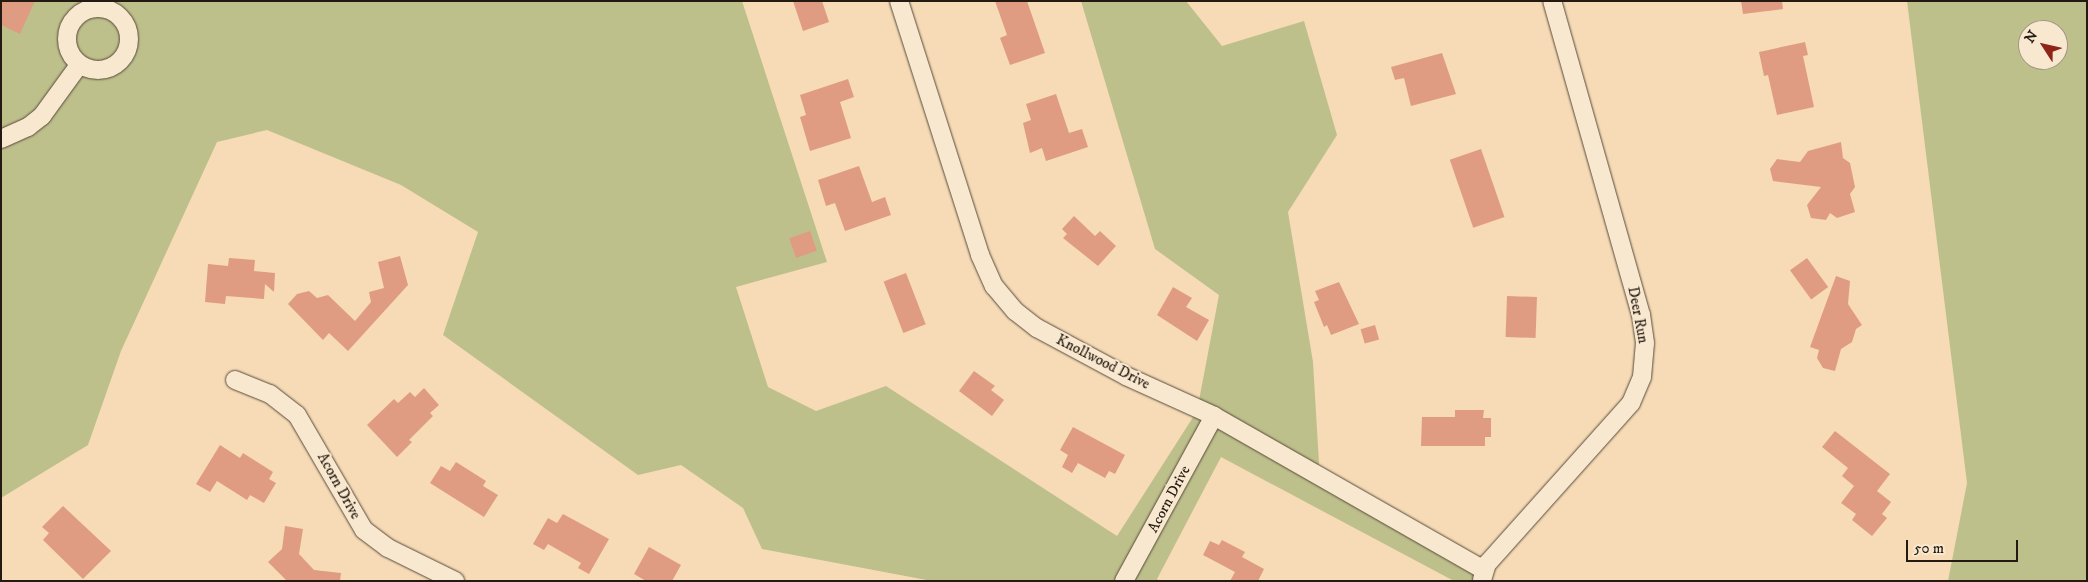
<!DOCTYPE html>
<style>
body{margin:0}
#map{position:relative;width:2088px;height:582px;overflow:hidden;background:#f6dbb6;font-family:"IM FELL DW Pica",serif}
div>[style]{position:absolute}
.green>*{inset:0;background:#bec08c}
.building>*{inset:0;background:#e09c82;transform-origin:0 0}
.roads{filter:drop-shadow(0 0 1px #584a3a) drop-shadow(0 0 1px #584a3a)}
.street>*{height:18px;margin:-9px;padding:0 9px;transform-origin:9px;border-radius:9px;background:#f9e8d0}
.street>.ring{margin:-9px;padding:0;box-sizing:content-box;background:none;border:18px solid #f9e8d0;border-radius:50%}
span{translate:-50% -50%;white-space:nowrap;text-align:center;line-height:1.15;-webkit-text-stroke:4px #f9e8d0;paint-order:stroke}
.street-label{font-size:15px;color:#241a11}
.frame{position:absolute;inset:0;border:2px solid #241a11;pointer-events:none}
.north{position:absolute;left:2018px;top:20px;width:50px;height:50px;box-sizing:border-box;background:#f9e8d0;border:1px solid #a49684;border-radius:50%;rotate:305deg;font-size:14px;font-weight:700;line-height:20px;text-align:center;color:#241a11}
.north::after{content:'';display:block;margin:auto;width:18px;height:22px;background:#8f2418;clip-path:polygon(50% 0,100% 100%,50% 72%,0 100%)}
.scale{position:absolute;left:1906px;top:540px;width:112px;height:22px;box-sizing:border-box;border:2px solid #241a11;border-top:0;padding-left:6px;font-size:15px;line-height:18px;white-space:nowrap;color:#241a11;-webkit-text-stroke:4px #f9e8d0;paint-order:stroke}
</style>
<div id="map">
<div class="green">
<i style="clip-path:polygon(1px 1px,742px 1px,827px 262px,736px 287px,768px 387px,816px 411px,886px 386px,1117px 536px,1197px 411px,1219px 295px,1155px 249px,1081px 1px,1186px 1px,1222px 46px,1304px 21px,1337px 135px,1288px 212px,1313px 362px,1320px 480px,1476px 574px,1477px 581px,1454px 581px,1221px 457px,1157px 579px,1159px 581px,932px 581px,762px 549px,743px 508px,681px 465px,638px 475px,443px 335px,478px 232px,401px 185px,267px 130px,217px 142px,121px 351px,88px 445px,1px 498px)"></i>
<i style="clip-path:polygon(evenodd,1907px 1px,2087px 1px,2087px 581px,1948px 581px,1967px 483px,1907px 1px,2028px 30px,2058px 30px,2058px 60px,2028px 60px,2028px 30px)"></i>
</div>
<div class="building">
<i style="clip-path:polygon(1px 1px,35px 1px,20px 34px,1px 25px)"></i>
<i style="clip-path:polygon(793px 1px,822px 1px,829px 22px,803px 31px)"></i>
<i style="clip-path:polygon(995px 1px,1027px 1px,1045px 53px,1010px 65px,1000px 38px,1007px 35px)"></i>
<i style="clip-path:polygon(1741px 1px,1782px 1px,1783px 9px,1743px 14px)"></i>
<i style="clip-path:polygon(1805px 42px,1808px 55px,1803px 56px,1814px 107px,1777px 115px,1768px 75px,1764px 76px,1759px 52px)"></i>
<i style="clip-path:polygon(1442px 53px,1456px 94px,1411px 106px,1404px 78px,1395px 80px,1391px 67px)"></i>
<i style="clip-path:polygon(848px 79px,854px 97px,840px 102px,851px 138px,810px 151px,800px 117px,806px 115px,800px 95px)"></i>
<i style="clip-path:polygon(1056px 94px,1069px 133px,1082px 129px,1088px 147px,1046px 161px,1042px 148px,1030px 153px,1023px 123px,1031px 120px,1026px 104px)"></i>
<i style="clip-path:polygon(1841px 142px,1843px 158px,1850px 163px,1855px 187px,1850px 194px,1855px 212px,1837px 218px,1830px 213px,1826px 220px,1811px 218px,1807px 205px,1821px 187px,1773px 181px,1770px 169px,1777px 159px,1800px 162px,1808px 151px)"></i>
<i style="left:1481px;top:149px;width:72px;height:33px;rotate:71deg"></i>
<i style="clip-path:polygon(859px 166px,872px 202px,885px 197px,891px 215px,845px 231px,835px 203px,826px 206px,818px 180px)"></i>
<i style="clip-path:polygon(1074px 216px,1095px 236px,1100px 231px,1116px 246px,1098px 266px,1063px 238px,1067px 234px,1062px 229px)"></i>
<i style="left:810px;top:231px;width:21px;height:22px;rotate:71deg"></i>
<i style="clip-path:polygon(400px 256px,408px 285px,348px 351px,329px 333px,323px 340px,288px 304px,297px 294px,309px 291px,317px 298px,328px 295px,355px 321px,371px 302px,369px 292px,384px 288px,378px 262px)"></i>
<i style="clip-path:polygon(229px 258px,255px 260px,254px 271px,275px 273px,274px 292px,265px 284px,264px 299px,226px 296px,225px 304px,205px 302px,208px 264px,228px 266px)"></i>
<i style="left:1807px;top:258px;width:36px;height:21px;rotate:54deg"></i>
<i style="left:906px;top:273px;width:55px;height:24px;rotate:69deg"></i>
<i style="clip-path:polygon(1836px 276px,1850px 281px,1848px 304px,1862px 325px,1856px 329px,1852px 342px,1841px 349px,1835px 371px,1823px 368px,1817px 358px,1819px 350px,1810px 347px)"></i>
<i style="clip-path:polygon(1339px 282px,1359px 324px,1331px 335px,1327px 325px,1324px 327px,1314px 302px,1319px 300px,1315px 291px)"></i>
<i style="clip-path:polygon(1173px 287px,1192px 298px,1186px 307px,1209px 320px,1197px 341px,1157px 315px)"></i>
<i style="left:1507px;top:296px;width:30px;height:41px;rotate:2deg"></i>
<i style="left:1375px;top:325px;width:15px;height:15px;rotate:74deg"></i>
<i style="clip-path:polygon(974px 371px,995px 386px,991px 390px,1004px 400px,992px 416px,959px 391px)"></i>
<i style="clip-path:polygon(424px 388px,439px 405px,430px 413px,433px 416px,409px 440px,412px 442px,397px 457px,367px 425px,394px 399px,398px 403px,410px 392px,415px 397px)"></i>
<i style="clip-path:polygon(1455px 410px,1484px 410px,1483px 418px,1491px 418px,1491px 437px,1485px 437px,1485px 446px,1421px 446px,1422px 417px,1455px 417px)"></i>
<i style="clip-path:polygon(1073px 427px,1125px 455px,1115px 474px,1109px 471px,1105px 478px,1078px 463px,1072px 473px,1062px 467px,1068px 455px,1060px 450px)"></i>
<i style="clip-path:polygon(1835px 431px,1890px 474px,1877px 491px,1891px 502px,1882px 514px,1887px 518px,1872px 536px,1852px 520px,1856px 514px,1841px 503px,1854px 486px,1842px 476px,1848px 468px,1822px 447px)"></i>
<i style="clip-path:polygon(220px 445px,240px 458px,243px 453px,273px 472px,269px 479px,276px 483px,264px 503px,250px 495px,247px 500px,217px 481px,210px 492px,196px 484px)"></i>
<i style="clip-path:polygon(456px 462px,486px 481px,483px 486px,498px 495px,484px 517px,430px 483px,441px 466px,450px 471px)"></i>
<i style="clip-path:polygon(63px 506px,111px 551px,83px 579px,43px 540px,49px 533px,42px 527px)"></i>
<i style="clip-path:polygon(563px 514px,609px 539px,589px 574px,578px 568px,581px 563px,548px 544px,544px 550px,533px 544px,548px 518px,557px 523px)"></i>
<i style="clip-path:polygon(285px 526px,303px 529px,299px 554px,314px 570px,341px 573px,340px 581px,287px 581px,268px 562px,282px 549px)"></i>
<i style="clip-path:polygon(1222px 540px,1245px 552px,1242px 557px,1264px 569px,1258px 581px,1230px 581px,1235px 572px,1203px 555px,1210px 541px,1219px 545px)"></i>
<i style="clip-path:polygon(649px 547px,681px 565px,672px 581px,646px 581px,634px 574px)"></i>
</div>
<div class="roads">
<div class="street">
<i style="left:899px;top:1px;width:267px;rotate:72.3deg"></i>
<i style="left:980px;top:255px;width:34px;rotate:66deg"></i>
<i style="left:994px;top:286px;width:33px;rotate:50deg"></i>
<i style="left:1015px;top:311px;width:28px;rotate:38deg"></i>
<i style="left:1037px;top:328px;width:101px;rotate:28.3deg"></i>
<i style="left:1126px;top:376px;width:97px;rotate:24.4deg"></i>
<i style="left:1214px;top:416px;width:311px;rotate:29.7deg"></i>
<i class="ring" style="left:67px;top:8px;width:44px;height:44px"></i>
<i style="left:1px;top:139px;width:30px;rotate:-24deg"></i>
<i style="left:28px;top:127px;width:18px;rotate:-38deg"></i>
<i style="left:42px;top:116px;width:63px;rotate:-54deg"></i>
<i style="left:235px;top:380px;width:38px;rotate:22deg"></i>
<i style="left:270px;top:394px;width:34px;rotate:38deg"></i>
<i style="left:297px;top:415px;width:133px;rotate:59.8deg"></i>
<i style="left:364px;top:530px;width:30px;rotate:37deg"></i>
<i style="left:388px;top:548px;width:75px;rotate:26.2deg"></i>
<i style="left:1482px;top:580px;width:17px;rotate:-73deg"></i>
<i style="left:1487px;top:564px;width:216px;rotate:-48.2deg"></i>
<i style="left:1631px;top:403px;width:28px;rotate:-67deg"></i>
<i style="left:1642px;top:377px;width:34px;rotate:-85deg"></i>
<i style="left:1645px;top:343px;width:28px;rotate:-98deg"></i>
<i style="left:1641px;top:315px;width:326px;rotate:-105.8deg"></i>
<i style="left:1124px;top:581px;width:188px;rotate:-61.4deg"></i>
</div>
</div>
<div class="street-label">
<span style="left:1638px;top:315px;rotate:79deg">Deer Run</span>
<span style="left:1103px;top:362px;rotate:27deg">Knollwood Drive</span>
<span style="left:339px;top:486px;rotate:61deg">Acorn Drive</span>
<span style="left:1169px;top:499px;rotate:-62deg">Acorn Drive</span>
</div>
<div class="frame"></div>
<div class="north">N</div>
<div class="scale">50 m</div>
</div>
